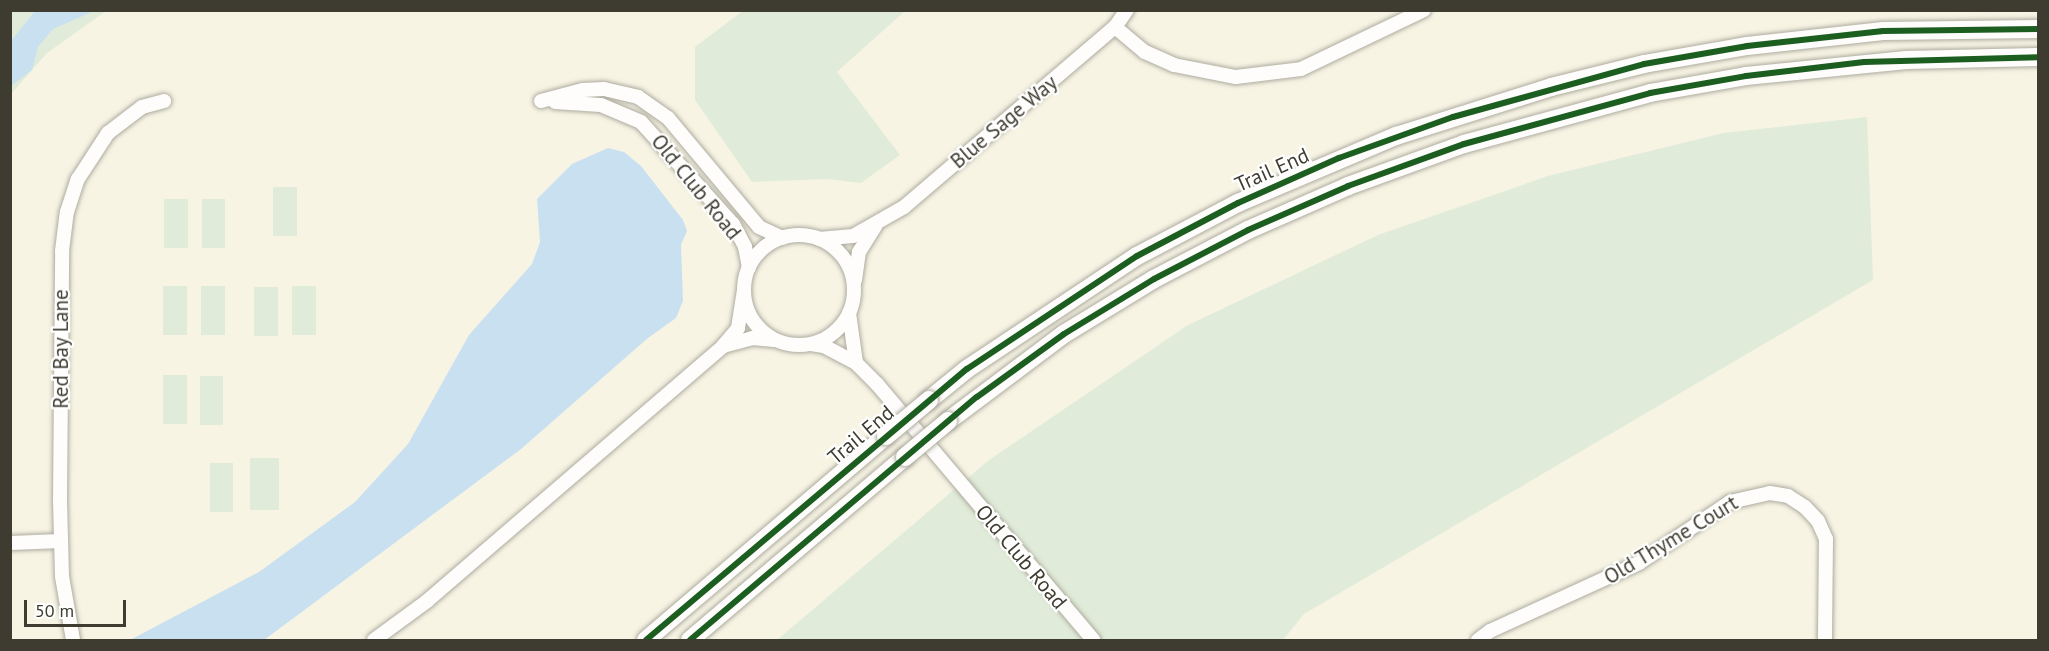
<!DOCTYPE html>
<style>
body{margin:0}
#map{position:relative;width:2049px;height:651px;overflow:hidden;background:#f7f4e4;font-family:"PT Sans",sans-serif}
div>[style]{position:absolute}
.green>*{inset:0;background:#e0ecd9;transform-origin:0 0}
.water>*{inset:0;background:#c9e0f0}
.roads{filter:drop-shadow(0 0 2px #aeaca0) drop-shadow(0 0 2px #aeaca0)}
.street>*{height:14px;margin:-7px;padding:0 7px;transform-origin:7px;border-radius:7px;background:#fefdfb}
.street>.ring{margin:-7px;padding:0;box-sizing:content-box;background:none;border:14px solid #fefdfb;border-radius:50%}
.secondary>*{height:18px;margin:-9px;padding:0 9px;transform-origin:9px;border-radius:9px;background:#fefdfb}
.bridges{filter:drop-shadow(0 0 2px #aeaca0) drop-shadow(0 0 2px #aeaca0)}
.secondary-bridge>*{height:18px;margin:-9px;padding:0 9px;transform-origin:9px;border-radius:9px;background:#fefdfb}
.cycleway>*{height:6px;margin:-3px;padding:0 3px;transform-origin:3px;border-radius:3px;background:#1b5e20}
span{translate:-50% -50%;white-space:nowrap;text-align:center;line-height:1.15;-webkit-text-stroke:4.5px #fff;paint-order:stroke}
.street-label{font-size:21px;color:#3e3c30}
.frame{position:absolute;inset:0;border:12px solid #3e3c30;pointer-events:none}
.scale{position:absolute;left:24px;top:600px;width:102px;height:27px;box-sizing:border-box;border:3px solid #3e3c30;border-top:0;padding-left:8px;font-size:18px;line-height:21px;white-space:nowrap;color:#3e3c30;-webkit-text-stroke:4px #fff;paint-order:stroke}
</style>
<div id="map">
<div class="green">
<i style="clip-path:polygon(744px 10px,905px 11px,837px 72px,900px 155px,861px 183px,827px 179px,752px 182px,695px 100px,695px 47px)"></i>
<i style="clip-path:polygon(11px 11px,106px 11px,47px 53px,11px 94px)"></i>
<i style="clip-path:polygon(1867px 117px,1873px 280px,1304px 614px,1283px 640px,777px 640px,989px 460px,1188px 325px,1378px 235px,1548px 176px,1723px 133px)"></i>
<i style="left:273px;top:187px;width:24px;height:49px"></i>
<i style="left:164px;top:199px;width:24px;height:49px"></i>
<i style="left:202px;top:199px;width:23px;height:49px"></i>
<i style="left:163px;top:286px;width:24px;height:49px"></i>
<i style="left:201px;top:286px;width:24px;height:49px"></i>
<i style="left:292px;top:286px;width:24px;height:49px"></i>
<i style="left:254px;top:287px;width:24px;height:49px"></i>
<i style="left:163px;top:375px;width:24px;height:49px"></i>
<i style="left:200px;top:376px;width:23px;height:49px"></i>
<i style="left:250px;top:458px;width:29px;height:52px"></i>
<i style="left:210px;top:463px;width:23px;height:49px"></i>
</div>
<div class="water">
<i style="clip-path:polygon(35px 11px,94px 11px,53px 29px,38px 47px,32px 70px,11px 86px,11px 41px)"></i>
<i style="clip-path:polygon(608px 148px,624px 152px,641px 166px,683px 220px,687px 231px,681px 245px,683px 301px,676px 318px,648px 338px,521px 449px,264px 640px,130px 640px,259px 572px,355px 502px,408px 444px,469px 335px,532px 264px,540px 242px,537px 199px,572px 164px)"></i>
</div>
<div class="roads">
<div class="street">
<i style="left:1115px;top:27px;width:39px;rotate:40deg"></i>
<i style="left:1145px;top:52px;width:32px;rotate:24deg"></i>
<i style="left:1174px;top:65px;width:63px;rotate:11deg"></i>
<i style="left:1236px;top:77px;width:65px;rotate:-7deg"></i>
<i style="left:1301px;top:69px;width:136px;rotate:-25.6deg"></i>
<i style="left:541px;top:101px;width:43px;rotate:-14.7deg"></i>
<i style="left:583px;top:90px;width:21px;rotate:-3deg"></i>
<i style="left:604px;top:89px;width:35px;rotate:13deg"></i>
<i style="left:638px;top:97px;width:37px;rotate:35deg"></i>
<i style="left:668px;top:118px;width:142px;rotate:50.1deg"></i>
<i style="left:759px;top:227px;width:26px;rotate:25deg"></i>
<i style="left:555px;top:102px;width:46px;rotate:3.7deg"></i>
<i style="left:601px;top:105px;width:43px;rotate:23deg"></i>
<i style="left:641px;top:122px;width:137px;rotate:48deg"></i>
<i style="left:733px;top:224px;width:26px;rotate:62deg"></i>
<i style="left:745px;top:247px;width:21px;rotate:79deg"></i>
<i class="ring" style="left:744px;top:235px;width:96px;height:96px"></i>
<i style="left:819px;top:239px;width:34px;rotate:-5deg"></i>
<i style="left:853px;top:236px;width:59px;rotate:-29.6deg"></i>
<i style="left:904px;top:207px;width:277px;rotate:-40.5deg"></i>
<i style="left:1115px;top:27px;width:21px;rotate:-55deg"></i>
<i style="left:855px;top:280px;width:28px;rotate:-82deg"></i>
<i style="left:859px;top:252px;width:31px;rotate:-58deg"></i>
<i style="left:849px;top:313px;width:50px;rotate:82deg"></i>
<i style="left:811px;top:344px;width:13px;rotate:9deg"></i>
<i style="left:824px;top:346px;width:36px;rotate:28deg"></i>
<i style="left:856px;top:363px;width:30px;rotate:45deg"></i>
<i style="left:877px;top:384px;width:335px;rotate:49.8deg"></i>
<i style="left:723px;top:346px;width:30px;rotate:-15deg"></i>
<i style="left:752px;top:338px;width:22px;rotate:5deg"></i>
<i style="left:10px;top:543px;width:51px;rotate:-2.2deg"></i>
<i style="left:73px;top:640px;width:65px;rotate:-99.8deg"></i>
<i style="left:62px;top:576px;width:75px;rotate:-91.5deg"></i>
<i style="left:60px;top:501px;width:250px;rotate:-89.5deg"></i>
<i style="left:62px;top:251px;width:39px;rotate:-83deg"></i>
<i style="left:67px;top:212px;width:35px;rotate:-72deg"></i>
<i style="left:78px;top:179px;width:55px;rotate:-56.9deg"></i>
<i style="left:108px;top:133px;width:43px;rotate:-37.4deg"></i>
<i style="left:142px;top:107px;width:23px;rotate:-15deg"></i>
<i style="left:374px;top:640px;width:66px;rotate:-36.3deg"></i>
<i style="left:427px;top:601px;width:391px;rotate:-40.7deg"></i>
<i style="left:723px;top:346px;width:23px;rotate:-50deg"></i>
<i style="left:738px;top:328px;width:37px;rotate:-81deg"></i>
<i style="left:1478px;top:640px;width:15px;rotate:-37deg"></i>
<i style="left:1490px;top:631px;width:164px;rotate:-24.5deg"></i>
<i style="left:1639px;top:563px;width:110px;rotate:-33.8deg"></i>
<i style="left:1730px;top:502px;width:41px;rotate:-12.7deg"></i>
<i style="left:1770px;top:493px;width:18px;rotate:9deg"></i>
<i style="left:1788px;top:496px;width:20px;rotate:33deg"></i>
<i style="left:1805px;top:507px;width:19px;rotate:47deg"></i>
<i style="left:1818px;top:521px;width:20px;rotate:66deg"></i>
<i style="left:1826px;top:539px;width:101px;rotate:90.6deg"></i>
</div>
<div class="secondary">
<i style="left:929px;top:400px;width:49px;rotate:-39.2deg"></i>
<i style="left:967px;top:369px;width:204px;rotate:-33.6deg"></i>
<i style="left:1137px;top:256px;width:114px;rotate:-27.7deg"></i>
<i style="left:1238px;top:203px;width:172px;rotate:-23deg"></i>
<i style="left:1396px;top:136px;width:163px;rotate:-17.5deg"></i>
<i style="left:1551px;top:87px;width:96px;rotate:-13.9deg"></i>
<i style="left:1644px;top:64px;width:105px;rotate:-9.9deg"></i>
<i style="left:1747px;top:46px;width:137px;rotate:-6.3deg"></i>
<i style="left:1883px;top:31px;width:155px;rotate:-0.7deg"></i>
<i style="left:948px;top:421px;width:145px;rotate:-36.9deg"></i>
<i style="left:1064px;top:334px;width:105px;rotate:-31.4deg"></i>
<i style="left:1154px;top:279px;width:106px;rotate:-27.5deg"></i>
<i style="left:1248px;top:230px;width:109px;rotate:-23.7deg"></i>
<i style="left:1348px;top:186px;width:123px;rotate:-19.9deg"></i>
<i style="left:1464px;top:144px;width:193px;rotate:-15.3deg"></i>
<i style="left:1650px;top:93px;width:97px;rotate:-10deg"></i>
<i style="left:1746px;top:76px;width:161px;rotate:-5.7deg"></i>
<i style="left:1906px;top:60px;width:132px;rotate:-1.3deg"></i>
<i style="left:646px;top:640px;width:315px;rotate:-40.4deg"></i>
<i style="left:690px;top:640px;width:282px;rotate:-40.4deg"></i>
</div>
</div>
<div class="bridges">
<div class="secondary-bridge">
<i style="left:886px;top:436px;width:56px;rotate:-39.9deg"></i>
<i style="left:905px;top:457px;width:56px;rotate:-39.9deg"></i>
</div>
</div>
<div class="cycleway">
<i style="left:646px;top:640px;width:420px;rotate:-40.2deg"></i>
<i style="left:967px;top:369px;width:204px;rotate:-33.6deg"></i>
<i style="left:1137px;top:256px;width:114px;rotate:-27.7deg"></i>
<i style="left:1238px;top:203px;width:111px;rotate:-24deg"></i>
<i style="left:1339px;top:158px;width:121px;rotate:-19.8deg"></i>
<i style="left:1453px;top:117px;width:198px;rotate:-15.5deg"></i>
<i style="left:1644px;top:64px;width:105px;rotate:-9.9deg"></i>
<i style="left:1747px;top:46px;width:137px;rotate:-6.3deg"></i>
<i style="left:1883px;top:31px;width:155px;rotate:-0.7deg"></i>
<i style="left:690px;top:640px;width:376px;rotate:-40.3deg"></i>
<i style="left:977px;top:397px;width:107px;rotate:-35.9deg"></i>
<i style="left:1064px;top:334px;width:105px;rotate:-31.4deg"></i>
<i style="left:1154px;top:279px;width:106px;rotate:-27.5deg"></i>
<i style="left:1248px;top:230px;width:109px;rotate:-23.7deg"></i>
<i style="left:1348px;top:186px;width:123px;rotate:-19.9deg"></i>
<i style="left:1464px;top:144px;width:193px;rotate:-15.3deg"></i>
<i style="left:1650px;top:93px;width:97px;rotate:-10deg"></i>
<i style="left:1746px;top:76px;width:119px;rotate:-6.8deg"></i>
<i style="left:1864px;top:62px;width:174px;rotate:-1.6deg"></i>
</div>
<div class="street-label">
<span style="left:1004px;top:122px;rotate:-40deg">Blue Sage Way</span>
<span style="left:1272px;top:170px;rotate:-24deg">Trail End</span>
<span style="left:696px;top:187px;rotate:51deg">Old Club Road</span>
<span style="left:61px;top:349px;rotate:-90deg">Red Bay Lane</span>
<span style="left:861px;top:435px;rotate:-40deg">Trail End</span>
<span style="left:1671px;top:540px;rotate:-31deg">Old Thyme Court</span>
<span style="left:1021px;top:557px;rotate:50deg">Old Club Road</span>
</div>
<div class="frame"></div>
<div class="scale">50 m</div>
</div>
